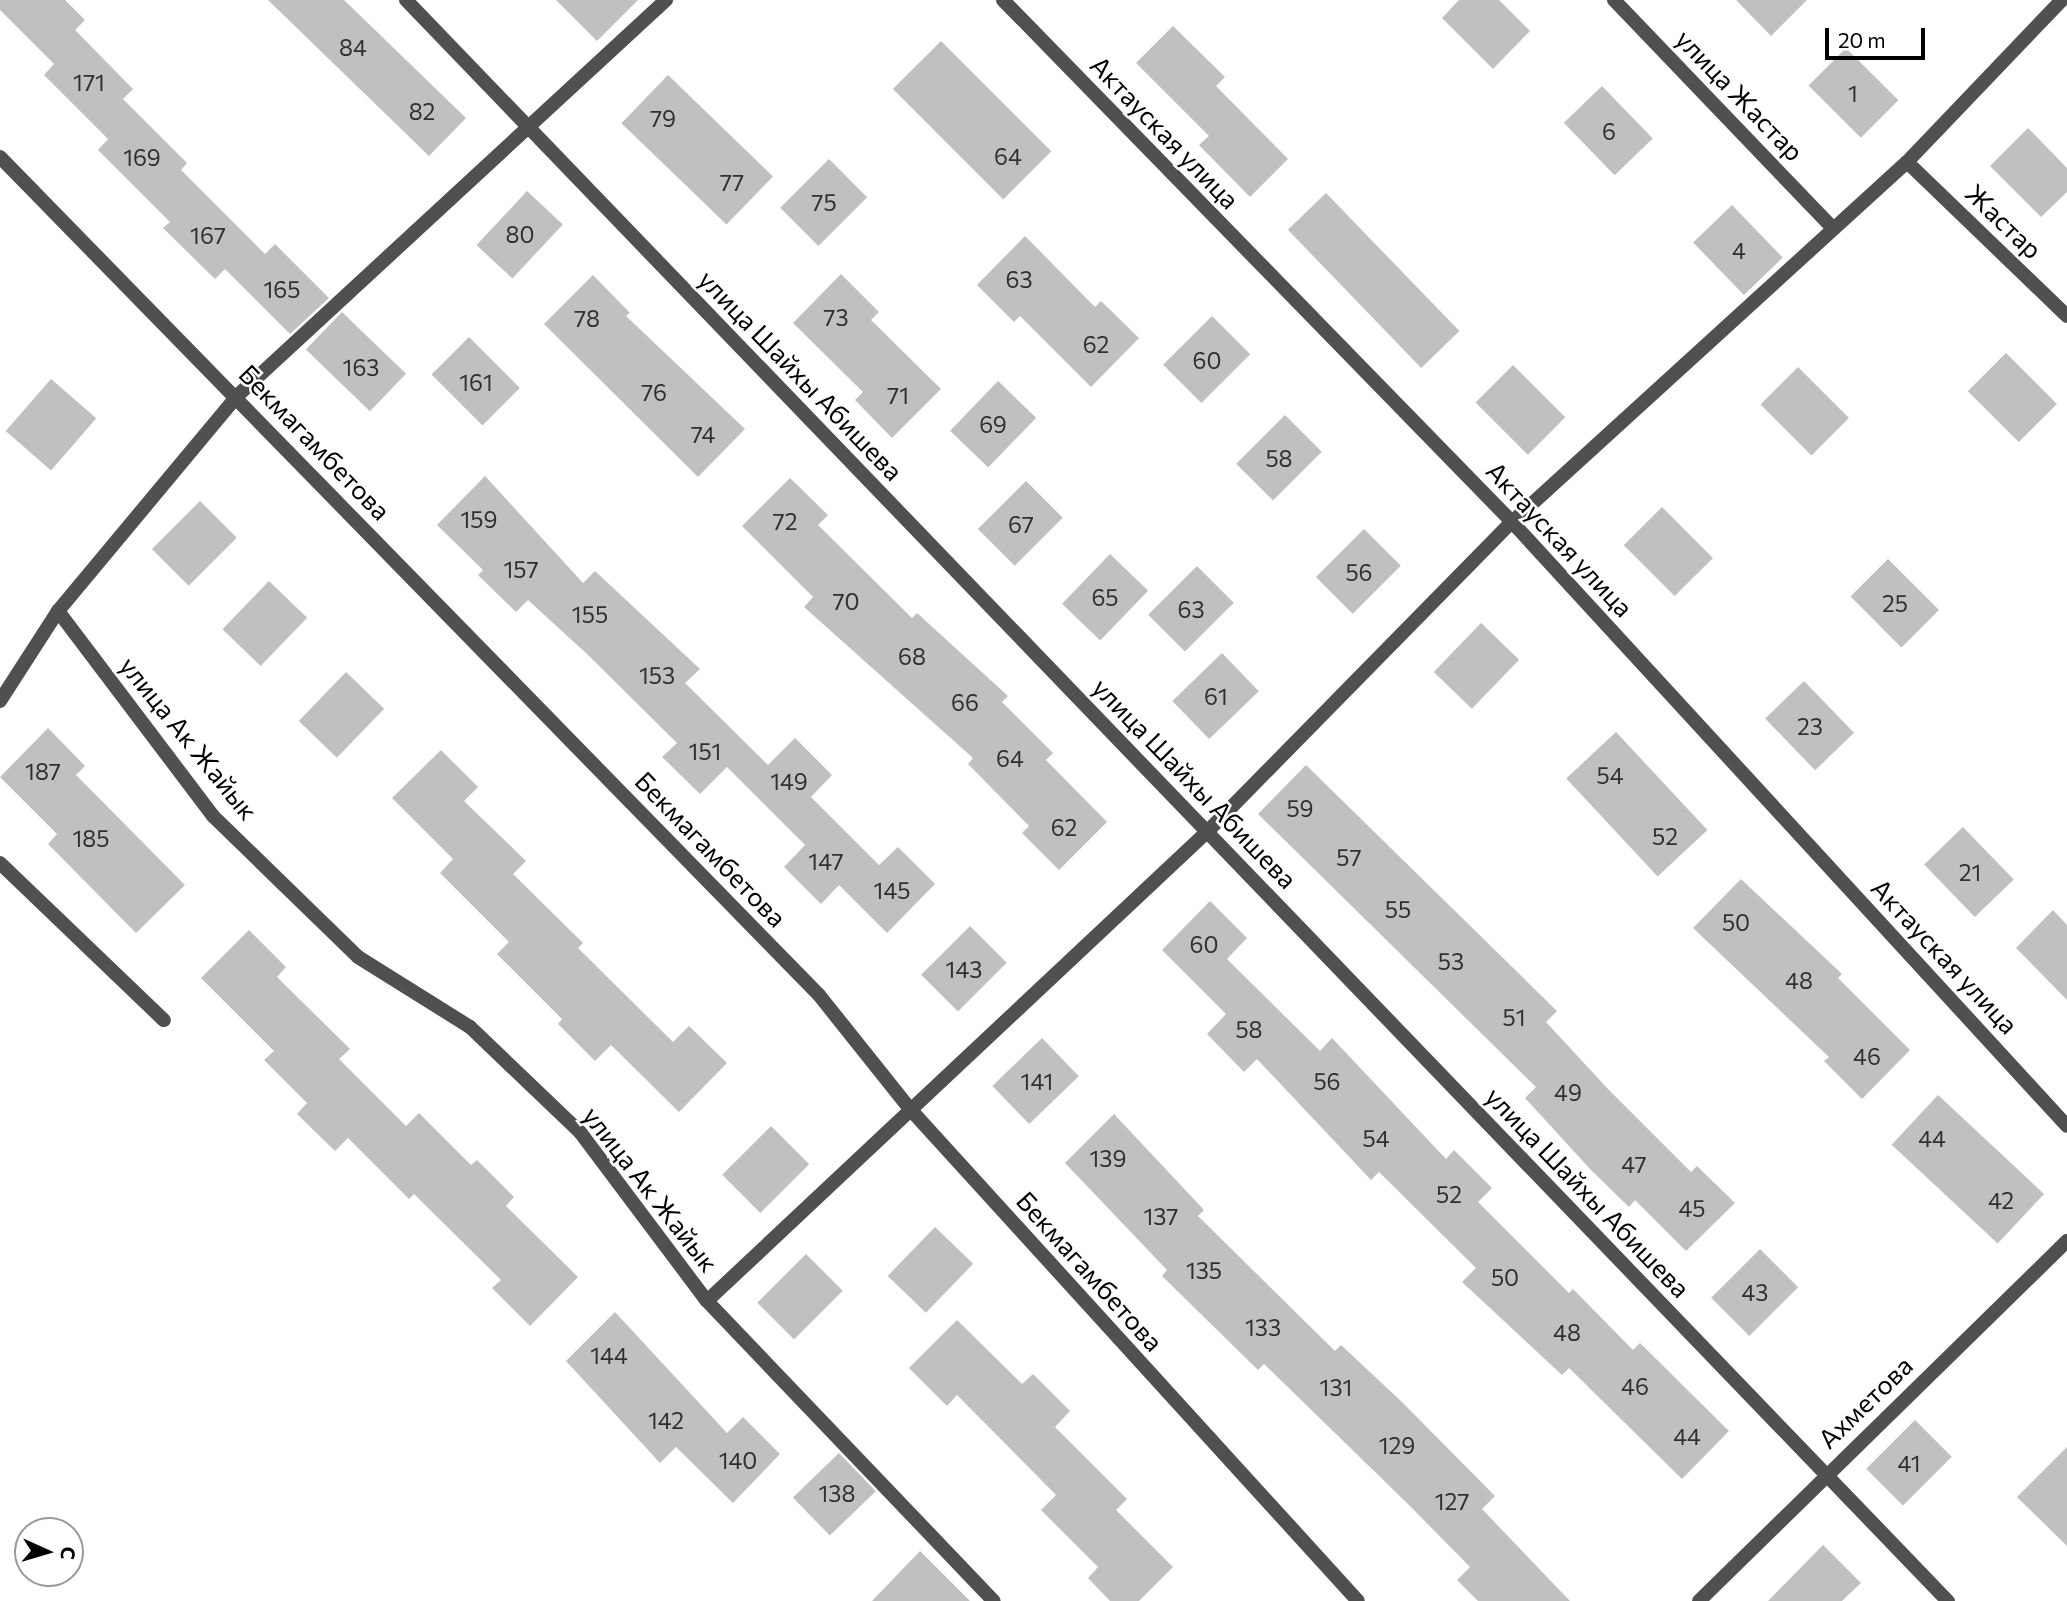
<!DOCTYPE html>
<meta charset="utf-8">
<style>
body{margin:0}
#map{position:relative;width:2067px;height:1601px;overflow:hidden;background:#fff;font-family:Commissioner,sans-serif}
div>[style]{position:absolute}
.building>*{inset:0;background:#c0c0c0;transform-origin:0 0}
.lane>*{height:14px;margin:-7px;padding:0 7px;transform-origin:7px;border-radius:7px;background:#505050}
.street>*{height:14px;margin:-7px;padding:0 7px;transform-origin:7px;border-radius:7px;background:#505050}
span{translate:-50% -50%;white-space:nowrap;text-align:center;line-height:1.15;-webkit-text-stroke:5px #fff;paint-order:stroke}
.number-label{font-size:23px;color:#303030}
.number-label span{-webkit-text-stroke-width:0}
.street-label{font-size:26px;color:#000}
.north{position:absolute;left:14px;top:1517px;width:70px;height:70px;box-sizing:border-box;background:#fff;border:2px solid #999;border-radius:50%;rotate:94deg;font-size:19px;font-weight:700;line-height:28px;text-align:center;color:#000}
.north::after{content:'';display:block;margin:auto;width:24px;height:32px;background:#000;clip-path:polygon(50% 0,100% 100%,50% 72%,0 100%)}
.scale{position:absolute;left:1825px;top:28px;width:100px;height:32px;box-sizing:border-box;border:4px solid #000;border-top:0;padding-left:9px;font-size:21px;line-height:24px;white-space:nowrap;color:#000;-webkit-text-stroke:5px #fff;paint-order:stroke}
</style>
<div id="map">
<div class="building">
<i style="clip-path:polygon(0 0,65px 0,85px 20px,75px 30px,133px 89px,123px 99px,187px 163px,181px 170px,265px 254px,275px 244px,329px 298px,290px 334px,225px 269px,215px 279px,163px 228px,170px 222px,98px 150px,108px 139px,44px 75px,54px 64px,0 10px)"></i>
<i style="clip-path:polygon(268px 0,344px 0,466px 118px,429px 156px)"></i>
<i style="clip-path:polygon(556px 0,638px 0,597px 41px)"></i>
<i style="clip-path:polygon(1459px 0,1499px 0,1530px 31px,1493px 69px,1442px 18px)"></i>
<i style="clip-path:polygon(1736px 0,1807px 0,1771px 36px)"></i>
<i style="clip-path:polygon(1173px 26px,1225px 77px,1216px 86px,1288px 159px,1250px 197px,1199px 145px,1209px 136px,1136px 63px)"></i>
<i style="left:941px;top:41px;width:156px;height:68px;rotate:45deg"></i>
<i style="left:1846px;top:48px;width:74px;height:53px;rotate:45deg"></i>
<i style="left:668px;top:75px;width:146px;height:67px;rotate:44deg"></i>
<i style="left:1602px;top:86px;width:73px;height:53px;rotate:46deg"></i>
<i style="clip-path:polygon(2028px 128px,2067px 168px,2067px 192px,2041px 217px,1990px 166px)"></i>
<i style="left:829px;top:159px;width:54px;height:69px;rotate:45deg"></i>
<i style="left:527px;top:191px;width:49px;height:74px;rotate:43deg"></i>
<i style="left:1326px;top:193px;width:192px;height:53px;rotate:46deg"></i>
<i style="left:1732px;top:205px;width:73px;height:54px;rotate:46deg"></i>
<i style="clip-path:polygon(1025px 236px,1095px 307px,1101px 301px,1139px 338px,1091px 387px,1020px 316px,1014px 322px,977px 285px)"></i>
<i style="clip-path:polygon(841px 274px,879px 312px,871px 320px,941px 389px,892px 438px,855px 400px,863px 392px,793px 323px)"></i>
<i style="clip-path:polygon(593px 275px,630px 313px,626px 316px,745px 429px,698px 477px,544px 324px)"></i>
<i style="left:342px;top:312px;width:89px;height:52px;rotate:44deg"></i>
<i style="left:1212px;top:316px;width:54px;height:69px;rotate:45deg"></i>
<i style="left:469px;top:337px;width:72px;height:53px;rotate:45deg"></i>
<i style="left:2006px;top:353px;width:72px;height:54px;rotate:45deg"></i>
<i style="left:1513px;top:365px;width:74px;height:53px;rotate:45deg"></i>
<i style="left:1798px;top:367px;width:72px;height:53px;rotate:45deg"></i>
<i style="left:51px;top:379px;width:60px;height:69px;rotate:41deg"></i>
<i style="left:998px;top:381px;width:53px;height:69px;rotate:44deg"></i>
<i style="left:1285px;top:415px;width:52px;height:69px;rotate:45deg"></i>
<i style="clip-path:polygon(485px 476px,583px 583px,595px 571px,700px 669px,685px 683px,768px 765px,795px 738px,832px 775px,811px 797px,879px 865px,898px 847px,935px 884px,887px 933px,839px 885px,821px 904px,784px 867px,805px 845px,727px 767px,700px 794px,662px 757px,677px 743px,587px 654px,528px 600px,516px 612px,478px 575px,483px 570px,437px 525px)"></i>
<i style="clip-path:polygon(790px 478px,828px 515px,818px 525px,912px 618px,917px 613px,1008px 696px,1002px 702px,1053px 753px,1046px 760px,1107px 822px,1059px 870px,1022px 833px,1029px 826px,968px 764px,973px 758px,804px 607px,813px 597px,742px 526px)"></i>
<i style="left:1026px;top:481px;width:52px;height:68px;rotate:45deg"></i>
<i style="left:200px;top:501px;width:52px;height:68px;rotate:45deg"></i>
<i style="left:1662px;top:507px;width:72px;height:54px;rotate:45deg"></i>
<i style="left:1364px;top:529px;width:52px;height:68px;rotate:45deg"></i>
<i style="left:1110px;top:554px;width:53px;height:69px;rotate:44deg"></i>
<i style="left:1888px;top:559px;width:72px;height:53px;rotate:45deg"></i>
<i style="left:1197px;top:566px;width:52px;height:69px;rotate:45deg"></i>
<i style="left:269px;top:581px;width:53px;height:67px;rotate:44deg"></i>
<i style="left:1481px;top:623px;width:53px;height:68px;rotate:44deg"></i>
<i style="left:1222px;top:653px;width:53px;height:69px;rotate:46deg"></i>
<i style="left:346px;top:672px;width:53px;height:68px;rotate:44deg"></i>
<i style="left:1804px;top:681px;width:72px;height:54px;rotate:46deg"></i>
<i style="clip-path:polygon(48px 728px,85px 766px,76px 775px,185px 885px,136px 933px,48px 844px,57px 834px,0 777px)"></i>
<i style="left:1616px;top:732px;width:134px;height:68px;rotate:47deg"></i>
<i style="clip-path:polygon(441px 750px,478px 787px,464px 801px,526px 861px,513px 874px,583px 943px,578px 948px,673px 1042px,689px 1026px,727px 1063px,679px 1112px,611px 1045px,595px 1061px,558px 1024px,562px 1019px,497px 954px,509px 942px,440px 873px,453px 859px,392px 798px)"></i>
<i style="clip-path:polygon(1306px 765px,1557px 1011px,1546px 1022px,1608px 1089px,1691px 1172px,1697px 1166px,1735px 1203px,1686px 1251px,1635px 1200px,1629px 1207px,1591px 1170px,1525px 1098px,1536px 1087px,1258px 814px)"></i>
<i style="left:1963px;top:827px;width:73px;height:54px;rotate:46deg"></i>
<i style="clip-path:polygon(1741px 879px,1842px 974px,1838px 978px,1910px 1050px,1862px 1099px,1824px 1061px,1829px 1057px,1693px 928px)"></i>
<i style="clip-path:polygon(1210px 901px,1247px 938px,1227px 959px,1320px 1051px,1332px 1038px,1446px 1159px,1454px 1150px,1492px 1188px,1478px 1202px,1569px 1293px,1573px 1289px,1633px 1350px,1640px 1343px,1729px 1431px,1682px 1479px,1569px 1368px,1562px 1375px,1462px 1282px,1476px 1268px,1379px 1172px,1371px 1180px,1257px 1059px,1244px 1072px,1207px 1034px,1226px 1014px,1162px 950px)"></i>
<i style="clip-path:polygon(2053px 910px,2067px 925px,2067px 1000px,2016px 948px)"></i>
<i style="left:970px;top:926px;width:52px;height:69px;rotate:45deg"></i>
<i style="clip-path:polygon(249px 930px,286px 967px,277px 977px,350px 1049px,339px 1059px,406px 1126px,419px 1113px,471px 1165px,477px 1160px,514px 1197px,506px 1206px,578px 1277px,530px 1326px,492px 1288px,501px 1280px,414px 1194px,409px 1199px,348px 1138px,335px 1151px,297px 1114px,307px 1103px,264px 1060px,274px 1051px,201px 978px)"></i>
<i style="left:1042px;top:1038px;width:53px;height:69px;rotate:46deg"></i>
<i style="left:1938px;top:1095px;width:145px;height:68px;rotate:43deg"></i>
<i style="clip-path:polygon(1114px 1114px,1204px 1210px,1198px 1216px,1335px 1351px,1341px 1345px,1402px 1402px,1495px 1496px,1482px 1509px,1570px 1601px,1478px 1601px,1457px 1580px,1470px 1567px,1410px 1506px,1264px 1364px,1258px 1370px,1162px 1276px,1167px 1270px,1065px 1163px)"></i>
<i style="left:771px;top:1126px;width:54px;height:69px;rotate:45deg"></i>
<i style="left:935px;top:1227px;width:53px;height:68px;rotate:44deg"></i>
<i style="left:1760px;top:1249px;width:54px;height:69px;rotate:45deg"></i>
<i style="left:806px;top:1254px;width:52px;height:69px;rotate:45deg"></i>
<i style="clip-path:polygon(615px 1312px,727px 1433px,743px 1417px,780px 1454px,733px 1503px,676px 1447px,660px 1463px,566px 1361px)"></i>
<i style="clip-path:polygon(957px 1320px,1022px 1384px,1033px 1374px,1070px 1411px,1055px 1427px,1127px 1499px,1116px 1510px,1173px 1567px,1139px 1601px,1110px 1601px,1088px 1578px,1098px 1567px,1041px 1510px,1056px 1495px,957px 1395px,947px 1406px,909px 1368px)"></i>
<i style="left:1915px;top:1420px;width:52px;height:69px;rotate:45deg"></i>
<i style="clip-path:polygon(2067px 1447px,2067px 1546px,2017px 1497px)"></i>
<i style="left:839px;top:1453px;width:53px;height:64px;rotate:46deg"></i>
<i style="clip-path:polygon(1823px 1545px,1861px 1583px,1842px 1601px,1768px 1601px)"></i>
<i style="clip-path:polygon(920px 1551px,970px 1601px,872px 1601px)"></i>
</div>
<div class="lane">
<i style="left:0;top:863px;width:227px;rotate:43.8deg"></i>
</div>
<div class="street">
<i style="left:406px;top:0;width:2223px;rotate:46.08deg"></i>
<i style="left:1003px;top:0;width:729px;rotate:45.72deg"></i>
<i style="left:1512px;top:522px;width:820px;rotate:47.42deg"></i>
<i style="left:1614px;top:0;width:312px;rotate:46.2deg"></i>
<i style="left:0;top:157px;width:1172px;rotate:45.66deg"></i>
<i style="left:819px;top:995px;width:146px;rotate:51.4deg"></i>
<i style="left:910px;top:1109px;width:665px;rotate:47.68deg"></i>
<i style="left:1907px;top:162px;width:222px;rotate:43.9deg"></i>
<i style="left:58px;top:611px;width:257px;rotate:52.9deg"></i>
<i style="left:213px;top:816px;width:202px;rotate:44.2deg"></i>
<i style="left:358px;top:957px;width:132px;rotate:32deg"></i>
<i style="left:470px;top:1027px;width:152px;rotate:43.7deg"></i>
<i style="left:580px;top:1132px;width:211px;rotate:53.1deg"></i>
<i style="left:707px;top:1301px;width:415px;rotate:46.3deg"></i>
<i style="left:0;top:701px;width:107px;rotate:-57.2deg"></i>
<i style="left:58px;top:611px;width:280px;rotate:-50.2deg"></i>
<i style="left:237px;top:396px;width:584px;rotate:-42.71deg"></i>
<i style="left:707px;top:1301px;width:687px;rotate:-43.17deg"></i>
<i style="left:1208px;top:831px;width:433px;rotate:-45.5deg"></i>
<i style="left:1512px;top:522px;width:534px;rotate:-42.35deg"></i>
<i style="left:1907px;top:162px;width:224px;rotate:-46.3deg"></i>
<i style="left:1699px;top:1601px;width:515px;rotate:-44.37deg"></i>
</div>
<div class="number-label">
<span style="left:353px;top:47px">84</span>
<span style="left:89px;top:82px">171</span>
<span style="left:1853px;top:93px">1</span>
<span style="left:422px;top:111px">82</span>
<span style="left:663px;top:118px">79</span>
<span style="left:1609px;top:131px">6</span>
<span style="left:1008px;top:156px">64</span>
<span style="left:142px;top:157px">169</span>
<span style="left:732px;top:182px">77</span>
<span style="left:824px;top:202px">75</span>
<span style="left:520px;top:234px">80</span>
<span style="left:208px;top:235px">167</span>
<span style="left:1739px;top:250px">4</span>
<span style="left:1019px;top:279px">63</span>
<span style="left:282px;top:289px">165</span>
<span style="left:836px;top:317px">73</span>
<span style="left:587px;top:318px">78</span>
<span style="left:1096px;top:344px">62</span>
<span style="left:1207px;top:360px">60</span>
<span style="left:361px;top:367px">163</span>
<span style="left:476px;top:382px">161</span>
<span style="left:654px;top:392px">76</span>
<span style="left:898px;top:395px">71</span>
<span style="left:993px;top:424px">69</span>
<span style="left:703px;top:434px">74</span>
<span style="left:1279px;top:458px">58</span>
<span style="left:479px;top:519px">159</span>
<span style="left:785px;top:521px">72</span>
<span style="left:1021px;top:524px">67</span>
<span style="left:521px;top:569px">157</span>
<span style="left:1359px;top:572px">56</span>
<span style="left:1105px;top:597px">65</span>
<span style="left:846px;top:601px">70</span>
<span style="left:1895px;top:603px">25</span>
<span style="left:1191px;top:609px">63</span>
<span style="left:590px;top:614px">155</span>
<span style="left:912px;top:656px">68</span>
<span style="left:657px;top:675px">153</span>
<span style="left:1216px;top:696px">61</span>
<span style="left:965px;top:702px">66</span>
<span style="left:1810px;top:726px">23</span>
<span style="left:705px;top:751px">151</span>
<span style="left:1010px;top:758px">64</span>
<span style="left:43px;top:771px">187</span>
<span style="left:1610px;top:775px">54</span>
<span style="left:789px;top:781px">149</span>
<span style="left:1300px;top:808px">59</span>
<span style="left:1064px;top:827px">62</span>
<span style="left:1665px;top:836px">52</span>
<span style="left:91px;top:838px">185</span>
<span style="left:1349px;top:857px">57</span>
<span style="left:826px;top:861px">147</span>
<span style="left:1970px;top:872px">21</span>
<span style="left:892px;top:890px">145</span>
<span style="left:1398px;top:909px">55</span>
<span style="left:1736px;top:922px">50</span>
<span style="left:1204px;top:944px">60</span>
<span style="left:1451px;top:961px">53</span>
<span style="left:964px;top:969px">143</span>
<span style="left:1799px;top:980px">48</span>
<span style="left:1514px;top:1017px">51</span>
<span style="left:1249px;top:1029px">58</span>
<span style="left:1867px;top:1056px">46</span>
<span style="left:1037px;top:1081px">141</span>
<span style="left:1327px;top:1081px">56</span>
<span style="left:1568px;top:1092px">49</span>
<span style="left:1376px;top:1138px">54</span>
<span style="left:1932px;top:1138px">44</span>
<span style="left:1108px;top:1158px">139</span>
<span style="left:1634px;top:1164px">47</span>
<span style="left:1449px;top:1194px">52</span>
<span style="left:2001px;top:1200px">42</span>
<span style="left:1692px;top:1208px">45</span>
<span style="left:1161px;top:1216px">137</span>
<span style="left:1204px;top:1270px">135</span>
<span style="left:1505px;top:1277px">50</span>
<span style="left:1755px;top:1292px">43</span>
<span style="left:1263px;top:1327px">133</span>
<span style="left:1567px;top:1332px">48</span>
<span style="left:609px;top:1355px">144</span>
<span style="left:1635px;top:1386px">46</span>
<span style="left:1336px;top:1387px">131</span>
<span style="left:666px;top:1420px">142</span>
<span style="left:1687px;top:1436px">44</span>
<span style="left:1397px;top:1445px">129</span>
<span style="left:738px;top:1460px">140</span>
<span style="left:1909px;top:1463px">41</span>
<span style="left:837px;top:1493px">138</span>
<span style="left:1452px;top:1501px">127</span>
</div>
<div class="street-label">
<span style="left:1740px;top:95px;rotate:46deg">улица Жастар</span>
<span style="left:1165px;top:132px;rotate:46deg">Актауская улица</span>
<span style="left:2004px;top:221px;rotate:44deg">Жастар</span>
<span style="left:801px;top:375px;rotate:46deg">улица Шайхы Абишева</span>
<span style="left:315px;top:442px;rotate:46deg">Бекмагамбетова</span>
<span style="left:1560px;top:539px;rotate:47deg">Актауская улица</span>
<span style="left:189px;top:738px;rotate:51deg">улица Ак Жайык</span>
<span style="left:1195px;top:783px;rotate:46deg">улица Шайхы Абишева</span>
<span style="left:711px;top:849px;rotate:46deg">Бекмагамбетова</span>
<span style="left:1945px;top:956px;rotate:47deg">Актауская улица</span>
<span style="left:651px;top:1189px;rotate:52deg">улица Ак Жайык</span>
<span style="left:1588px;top:1192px;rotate:46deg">улица Шайхы Абишева</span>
<span style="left:1090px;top:1271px;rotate:48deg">Бекмагамбетова</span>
<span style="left:1865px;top:1402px;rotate:-44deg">Ахметова</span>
</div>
<div class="north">С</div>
<div class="scale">20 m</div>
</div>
